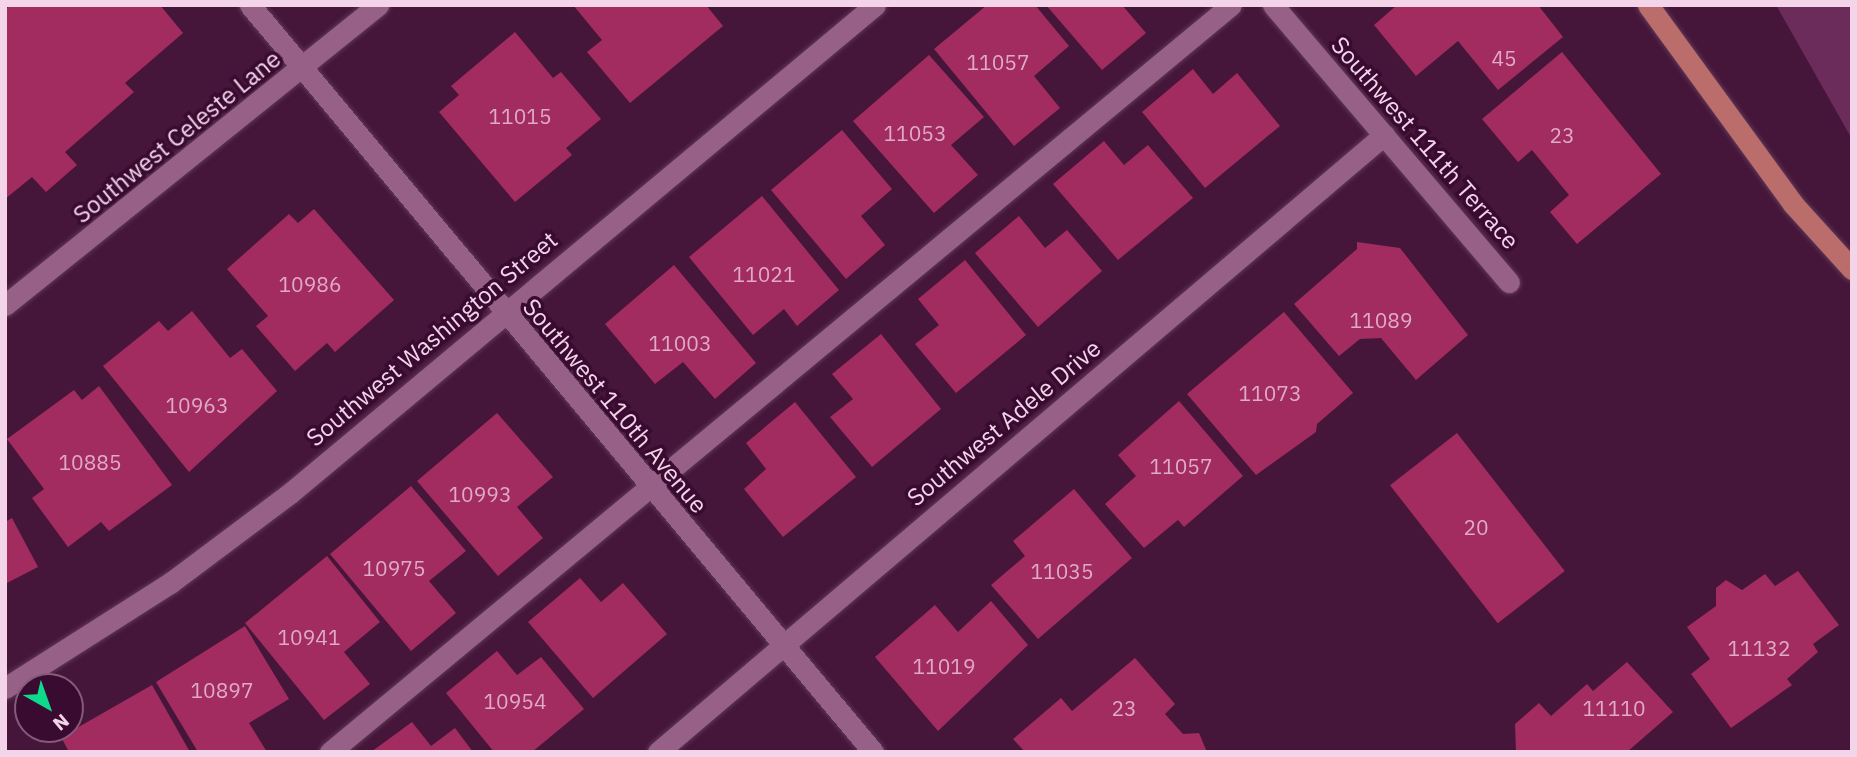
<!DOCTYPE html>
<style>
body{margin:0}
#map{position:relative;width:1857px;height:757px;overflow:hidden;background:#46163a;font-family:"IBM Plex Sans",sans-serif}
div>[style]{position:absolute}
.green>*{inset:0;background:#6b2c5c}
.building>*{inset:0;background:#a22b5f;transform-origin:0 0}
.roads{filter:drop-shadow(0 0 2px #5e3755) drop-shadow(0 0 2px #5e3755)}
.minor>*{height:21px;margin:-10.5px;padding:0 10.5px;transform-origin:10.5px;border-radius:10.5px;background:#976087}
.major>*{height:21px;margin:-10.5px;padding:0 10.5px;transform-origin:10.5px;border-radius:10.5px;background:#ba6d6b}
span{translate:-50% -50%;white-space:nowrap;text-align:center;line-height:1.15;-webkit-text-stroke:7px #3a0b30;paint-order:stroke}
.number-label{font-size:21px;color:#dfaac6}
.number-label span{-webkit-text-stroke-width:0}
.street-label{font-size:24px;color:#f3d4e9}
.frame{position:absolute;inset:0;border:7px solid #f3d4e9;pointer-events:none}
.north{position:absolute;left:14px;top:673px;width:70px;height:70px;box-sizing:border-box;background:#3a0b30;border:2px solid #845b7a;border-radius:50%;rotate:140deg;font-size:19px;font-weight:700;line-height:28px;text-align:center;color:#f3d4e9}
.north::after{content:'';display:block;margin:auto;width:24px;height:32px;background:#0fd98a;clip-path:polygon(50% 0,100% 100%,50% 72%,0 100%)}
</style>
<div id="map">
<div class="green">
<i style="clip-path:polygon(1776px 5px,1852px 5px,1852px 139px)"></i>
</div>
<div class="building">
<i style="clip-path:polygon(10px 5px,160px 5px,183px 33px,125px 83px,134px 92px,65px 152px,77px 165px,46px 192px,32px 177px,5px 199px,5px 10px)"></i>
<i style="clip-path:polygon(573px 5px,706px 5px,723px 26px,630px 103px,587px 52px,602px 40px)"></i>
<i style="clip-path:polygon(987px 5px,1035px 5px,1069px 46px,1034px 76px,1060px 108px,1014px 146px,934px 49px)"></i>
<i style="clip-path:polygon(1046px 5px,1122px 5px,1146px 33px,1102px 70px)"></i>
<i style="clip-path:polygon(1397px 5px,1538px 5px,1563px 37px,1498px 90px,1458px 41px,1416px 76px,1374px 25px)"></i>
<i style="clip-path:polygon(515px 32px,553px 78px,561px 72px,601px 119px,566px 148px,572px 155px,515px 202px,439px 112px,459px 95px,451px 86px)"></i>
<i style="clip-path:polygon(1562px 52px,1661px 174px,1577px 244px,1550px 212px,1569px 195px,1532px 150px,1518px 162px,1482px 119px)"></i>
<i style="clip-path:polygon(929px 55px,984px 117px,951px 145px,978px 175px,934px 213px,853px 121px)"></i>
<i style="clip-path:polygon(1193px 69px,1213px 94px,1237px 73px,1280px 126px,1205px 188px,1142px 112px)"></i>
<i style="clip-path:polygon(842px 130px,892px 189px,861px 216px,885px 245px,846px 279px,771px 190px)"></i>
<i style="clip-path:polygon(1104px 141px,1124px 165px,1148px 145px,1193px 198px,1118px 260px,1053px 184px)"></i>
<i style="clip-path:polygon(762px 196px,839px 290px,797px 326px,784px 309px,753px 335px,689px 257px)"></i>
<i style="clip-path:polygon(314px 209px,394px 300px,335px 352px,327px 343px,295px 371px,256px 326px,268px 316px,227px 269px,289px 214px,298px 223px)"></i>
<i style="clip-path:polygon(1019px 216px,1045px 248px,1067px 230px,1102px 271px,1038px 327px,975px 253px)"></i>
<i style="clip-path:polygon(1357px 242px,1400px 248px,1468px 335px,1416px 380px,1381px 338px,1360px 339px,1339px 356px,1294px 304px,1357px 249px)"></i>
<i style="clip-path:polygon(965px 260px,1026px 335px,956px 393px,915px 344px,939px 325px,918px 299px)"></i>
<i style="clip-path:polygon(674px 265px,756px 363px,715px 399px,683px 362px,655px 384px,605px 324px)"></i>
<i style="clip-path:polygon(192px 311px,230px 358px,242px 349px,277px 391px,189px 472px,103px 366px,159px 321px,168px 331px)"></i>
<i style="clip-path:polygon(1284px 312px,1353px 393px,1317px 424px,1316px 432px,1256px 475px,1187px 394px)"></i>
<i style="clip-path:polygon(881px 334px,941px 409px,872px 467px,830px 417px,853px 399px,832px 374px)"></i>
<i style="clip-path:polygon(99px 386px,172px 485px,109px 531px,101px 522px,68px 547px,32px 498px,44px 489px,7px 439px,74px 390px,82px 400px)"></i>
<i style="clip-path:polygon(1179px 401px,1243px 476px,1184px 527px,1178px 520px,1144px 548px,1105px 504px,1136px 476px,1118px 455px)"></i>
<i style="clip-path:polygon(795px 402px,856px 477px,783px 537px,744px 489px,766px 469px,746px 443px)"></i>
<i style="clip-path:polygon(497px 413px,553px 477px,517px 507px,543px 538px,498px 576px,417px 481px)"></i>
<i style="left:1457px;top:433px;width:175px;height:85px;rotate:52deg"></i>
<i style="clip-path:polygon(411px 486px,466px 551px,429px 581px,456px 613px,411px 651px,330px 554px)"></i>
<i style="clip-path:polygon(1074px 489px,1132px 558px,1038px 639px,991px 585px,1025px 556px,1013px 541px)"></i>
<i style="clip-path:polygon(12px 518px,38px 567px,5px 584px,5px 522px)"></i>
<i style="clip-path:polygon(327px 556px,380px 622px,344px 652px,370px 684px,324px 720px,245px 623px)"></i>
<i style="clip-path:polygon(1798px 571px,1839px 625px,1813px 644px,1818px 652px,1787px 679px,1792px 685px,1731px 728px,1691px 674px,1710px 659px,1687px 627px,1716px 606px,1716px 588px,1726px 580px,1742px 590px,1765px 574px,1775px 586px)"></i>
<i style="clip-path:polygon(580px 578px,601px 602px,623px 583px,667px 634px,593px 698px,528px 622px)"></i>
<i style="clip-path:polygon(991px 601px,1028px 645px,938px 731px,875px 657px,935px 605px,958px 632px)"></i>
<i style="clip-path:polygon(245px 626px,289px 699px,249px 723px,267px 752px,198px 752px,156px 682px)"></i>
<i style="clip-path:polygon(497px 651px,517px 675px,541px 657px,584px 709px,532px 752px,494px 752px,446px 693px)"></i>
<i style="clip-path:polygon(1135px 658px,1175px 704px,1165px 714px,1183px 734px,1199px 733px,1207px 752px,1025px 752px,1013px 739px,1061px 698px,1072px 711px)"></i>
<i style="clip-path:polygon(1627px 662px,1673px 712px,1627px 752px,1516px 752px,1515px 724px,1539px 703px,1551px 716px,1587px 684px,1593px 691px)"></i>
<i style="clip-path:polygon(152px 685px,190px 752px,69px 752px,61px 737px)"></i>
<i style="clip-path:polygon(412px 722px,431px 746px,455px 728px,473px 752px,371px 752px)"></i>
</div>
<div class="roads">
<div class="minor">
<i style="left:250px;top:5px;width:973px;rotate:50.17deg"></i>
<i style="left:1273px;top:5px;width:364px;rotate:49.6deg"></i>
<i style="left:5px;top:305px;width:479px;rotate:-38.8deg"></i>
<i style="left:5px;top:688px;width:196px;rotate:-32.5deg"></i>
<i style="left:170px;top:583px;width:149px;rotate:-36.8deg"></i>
<i style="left:289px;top:494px;width:763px;rotate:-39.84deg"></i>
<i style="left:330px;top:752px;width:1170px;rotate:-39.66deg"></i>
<i style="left:658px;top:752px;width:953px;rotate:-40.36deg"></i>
</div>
<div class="major">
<i style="left:1648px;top:5px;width:246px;rotate:53.9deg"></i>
<i style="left:1793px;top:204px;width:88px;rotate:47.8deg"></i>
</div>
</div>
<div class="number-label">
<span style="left:1504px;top:58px">45</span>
<span style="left:998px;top:62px">11057</span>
<span style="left:520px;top:116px">11015</span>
<span style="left:915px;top:133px">11053</span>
<span style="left:1562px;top:135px">23</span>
<span style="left:764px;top:274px">11021</span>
<span style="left:310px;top:284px">10986</span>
<span style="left:1381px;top:320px">11089</span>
<span style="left:680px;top:343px">11003</span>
<span style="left:1270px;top:393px">11073</span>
<span style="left:197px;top:405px">10963</span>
<span style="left:90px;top:462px">10885</span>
<span style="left:1181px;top:466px">11057</span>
<span style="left:480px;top:494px">10993</span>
<span style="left:1476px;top:527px">20</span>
<span style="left:394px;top:568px">10975</span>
<span style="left:1062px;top:571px">11035</span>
<span style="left:309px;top:637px">10941</span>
<span style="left:1759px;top:648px">11132</span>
<span style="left:944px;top:666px">11019</span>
<span style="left:222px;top:690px">10897</span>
<span style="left:515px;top:701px">10954</span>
<span style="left:1124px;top:708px">23</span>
<span style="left:1614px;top:708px">11110</span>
</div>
<div class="street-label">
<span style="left:177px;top:137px;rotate:-39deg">Southwest Celeste Lane</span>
<span style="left:1425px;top:143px;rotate:49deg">Southwest 111th Terrace</span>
<span style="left:432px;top:339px;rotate:-40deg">Southwest Washington Street</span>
<span style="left:615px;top:406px;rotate:50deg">Southwest 110th Avenue</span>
<span style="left:1004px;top:423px;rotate:-40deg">Southwest Adele Drive</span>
</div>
<div class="frame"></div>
<div class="north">N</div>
</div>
